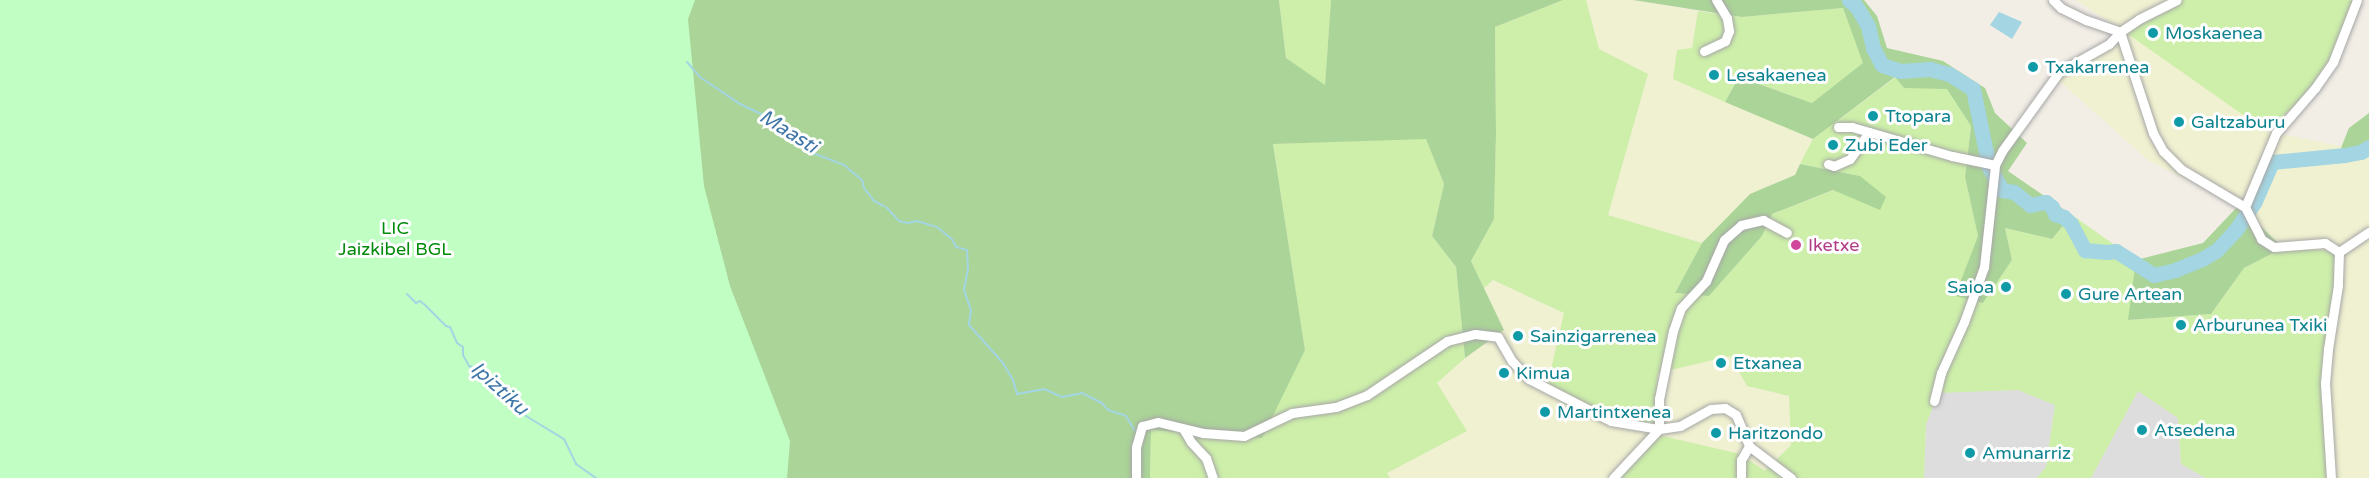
<!DOCTYPE html>
<style>
body{margin:0}
#map{position:relative;width:2369px;height:478px;overflow:hidden;background:#f2eee6;font-family:"Varela Round",sans-serif}
div>[style]{position:absolute}
.residential>*{inset:0;background:#dedddd}
.farmland>*{inset:0;background:#f0f1d0}
.grass>*{inset:0;background:#cdefa9}
.forest>*{inset:0;background:#abd498}
.park>*{inset:0;background:#c1fec4}
.water>*{inset:0;background:#a3d5e2}
.stream>*{height:2px;margin:-1px;padding:0 1px;transform-origin:1px;border-radius:1px;background:#a3d5e2}
.river>*{height:15px;margin:-7.5px;padding:0 7.5px;transform-origin:7.5px;border-radius:7.5px;background:#a3d5e2}
.roads{filter:drop-shadow(0 0 2px #a7a7a7) drop-shadow(0 0 2px #a7a7a7)}
.street>*{height:9px;margin:-4.5px;padding:0 4.5px;transform-origin:4.5px;border-radius:4.5px;background:#fff}
.dots>*{width:16px;height:16px;translate:-50% -50%;box-sizing:border-box;border:3px solid #fff;border-radius:50%}
span{translate:-50% -50%;white-space:nowrap;text-align:center;line-height:1.15;-webkit-text-stroke:6px #fff;paint-order:stroke}
.culture-label{font-size:18px;color:#0d838f}
.left{translate:0 -50%;text-align:left}
.right{translate:-100% -50%;text-align:right}
.park-label{font-size:18px;color:#028a0b}
.hotel-label{font-size:18px;color:#b23c85}
.water-label{font-size:20px;color:#3f76a8;font-style:italic}
</style>
<div id="map">
<div class="residential">
<i style="clip-path:polygon(2018px 390px,2055px 405px,2046px 467px,2037px 478px,1924px 478px,1926px 425px,1938px 392px)"></i>
<i style="clip-path:polygon(2138px 391px,2178px 418px,2181px 464px,2206px 478px,2091px 478px)"></i>
</div>
<div class="farmland">
<i style="clip-path:polygon(1586px 0,1633px 0,1698px 11px,1692px 48px,1673px 79px,1813px 139px,1795px 175px,1750px 194px,1702px 243px,1608px 215px,1648px 74px,1599px 49px)"></i>
<i style="clip-path:polygon(2076px 0,2175px 0,2266px 131px,2369px 152px,2369px 478px,2332px 478px,2283px 248px,2239px 205px,2149px 161px,2054px 76px,2124px 32px)"></i>
<i style="clip-path:polygon(1493px 280px,1564px 313px,1653px 433px,1658px 373px,1730px 356px,1747px 386px,1789px 396px,1791px 445px,1765px 471px,1740px 454px,1612px 478px,1390px 478px,1387px 473px,1467px 431px,1437px 383px,1465px 358px,1504px 330px,1484px 288px)"></i>
</div>
<div class="grass">
<i style="clip-path:polygon(1279px 0,1331px 0,1325px 86px,1286px 58px)"></i>
<i style="clip-path:polygon(evenodd,1563px 0,1586px 0,1599px 49px,1648px 74px,1608px 215px,1702px 243px,1675px 293px,1709px 296px,1762px 236px,1772px 214px,1834px 190px,1860px 176px,1800px 164px,1813px 139px,1896px 77px,1904px 88px,1947px 88px,1971px 126px,1965px 177px,1978px 236px,1956px 296px,1983px 303px,2012px 260px,2005px 228px,2052px 239px,2072px 215px,2136px 260px,2129px 320px,2211px 314px,2244px 268px,2283px 248px,2340px 251px,2326px 361px,2332px 478px,2206px 478px,2181px 464px,2178px 418px,2138px 391px,2091px 478px,2037px 478px,2046px 467px,2055px 405px,2018px 390px,1938px 393px,1926px 425px,1924px 478px,1612px 478px,1653px 434px,1547px 387px,1564px 313px,1493px 280px,1484px 288px,1471px 261px,1494px 219px,1496px 134px,1495px 27px,1563px 0,1730px 356px,1747px 386px,1789px 396px,1791px 445px,1765px 471px,1740px 454px,1654px 434px,1658px 373px,1730px 356px)"></i>
<i style="clip-path:polygon(2175px 0,2356px 0,2325px 79px,2266px 131px,2125px 32px)"></i>
<i style="clip-path:polygon(1843px 8px,1864px 63px,1812px 103px,1739px 77px,1725px 102px,1673px 79px,1677px 50px,1692px 48px,1698px 11px,1742px 17px)"></i>
<i style="clip-path:polygon(1426px 138px,1444px 184px,1432px 236px,1456px 267px,1465px 358px,1437px 383px,1467px 431px,1387px 473px,1390px 478px,1150px 478px,1151px 429px,1305px 350px,1273px 144px)"></i>
</div>
<div class="forest">
<i style="clip-path:polygon(107px 0,1279px 0,1286px 58px,1325px 85px,1331px 0,1563px 0,1495px 27px,1496px 134px,1494px 219px,1471px 261px,1504px 330px,1465px 358px,1456px 267px,1432px 236px,1444px 184px,1426px 139px,1273px 144px,1305px 350px,1262px 438px,1151px 430px,1150px 478px,383px 478px)"></i>
<i style="clip-path:polygon(1633px 0,1864px 0,1877px 16px,1887px 48px,1943px 61px,1985px 88px,1995px 113px,2027px 143px,2008px 171px,2072px 215px,2052px 239px,2005px 228px,2012px 260px,1983px 303px,1955px 296px,1978px 236px,1965px 177px,1971px 126px,1947px 89px,1904px 88px,1895px 77px,1813px 139px,1725px 102px,1739px 77px,1812px 103px,1863px 63px,1843px 8px,1742px 17px)"></i>
<i style="clip-path:polygon(2369px 113px,2369px 152px,2341px 148px,2349px 128px)"></i>
<i style="clip-path:polygon(1800px 164px,1860px 176px,1886px 197px,1880px 210px,1833px 190px,1772px 214px,1762px 236px,1709px 296px,1675px 293px,1702px 243px,1750px 194px,1795px 175px)"></i>
<i style="clip-path:polygon(2239px 205px,2283px 248px,2244px 268px,2211px 314px,2128px 320px,2136px 260px,2203px 243px)"></i>
</div>
<div class="park">
<i style="clip-path:polygon(0 0,695px 0,688px 19px,704px 186px,730px 286px,790px 441px,787px 478px,0 478px)"></i>
</div>
<div class="water">
<i style="clip-path:polygon(1999px 12px,2022px 22px,2012px 39px,1990px 25px)"></i>
</div>
<div class="stream">
<i style="left:687px;top:62px;width:20px;rotate:49deg"></i>
<i style="left:700px;top:77px;width:48px;rotate:34deg"></i>
<i style="left:740px;top:104px;width:49px;rotate:25.5deg"></i>
<i style="left:784px;top:125px;width:13px;rotate:72deg"></i>
<i style="left:788px;top:137px;width:30px;rotate:33deg"></i>
<i style="left:813px;top:153px;width:33px;rotate:21deg"></i>
<i style="left:844px;top:165px;width:23px;rotate:40deg"></i>
<i style="left:862px;top:180px;width:8px;rotate:76deg"></i>
<i style="left:864px;top:188px;width:16px;rotate:52deg"></i>
<i style="left:874px;top:201px;width:11px;rotate:27deg"></i>
<i style="left:886px;top:207px;width:19px;rotate:47deg"></i>
<i style="left:899px;top:221px;width:9px;rotate:13deg"></i>
<i style="left:908px;top:223px;width:9px;rotate:-13deg"></i>
<i style="left:917px;top:221px;width:21px;rotate:17deg"></i>
<i style="left:937px;top:227px;width:19px;rotate:39deg"></i>
<i style="left:952px;top:239px;width:9px;rotate:63deg"></i>
<i style="left:956px;top:247px;width:11px;rotate:15deg"></i>
<i style="left:967px;top:250px;width:19px;rotate:87deg"></i>
<i style="left:968px;top:269px;width:21px;rotate:101deg"></i>
<i style="left:964px;top:290px;width:21px;rotate:71deg"></i>
<i style="left:971px;top:310px;width:15px;rotate:98deg"></i>
<i style="left:969px;top:325px;width:51px;rotate:48.2deg"></i>
<i style="left:1003px;top:363px;width:20px;rotate:60deg"></i>
<i style="left:1013px;top:380px;width:15px;rotate:74deg"></i>
<i style="left:1017px;top:394px;width:27px;rotate:-10deg"></i>
<i style="left:1044px;top:389px;width:20px;rotate:24deg"></i>
<i style="left:1062px;top:397px;width:20px;rotate:-11deg"></i>
<i style="left:1082px;top:393px;width:22px;rotate:27deg"></i>
<i style="left:1102px;top:403px;width:9px;rotate:49deg"></i>
<i style="left:1108px;top:410px;width:19px;rotate:18deg"></i>
<i style="left:1126px;top:416px;width:17px;rotate:59deg"></i>
<i style="left:407px;top:294px;width:13px;rotate:45deg"></i>
<i style="left:416px;top:303px;width:4px;rotate:-27deg"></i>
<i style="left:420px;top:301px;width:6px;rotate:39deg"></i>
<i style="left:425px;top:305px;width:30px;rotate:45deg"></i>
<i style="left:446px;top:326px;width:4px;rotate:14deg"></i>
<i style="left:450px;top:327px;width:17px;rotate:66deg"></i>
<i style="left:457px;top:343px;width:7px;rotate:34deg"></i>
<i style="left:463px;top:347px;width:8px;rotate:90deg"></i>
<i style="left:463px;top:355px;width:13px;rotate:61deg"></i>
<i style="left:469px;top:366px;width:7px;rotate:16deg"></i>
<i style="left:476px;top:368px;width:25px;rotate:47deg"></i>
<i style="left:493px;top:386px;width:19px;rotate:28deg"></i>
<i style="left:510px;top:395px;width:26px;rotate:53deg"></i>
<i style="left:526px;top:416px;width:44px;rotate:31.2deg"></i>
<i style="left:564px;top:439px;width:28px;rotate:64deg"></i>
<i style="left:576px;top:464px;width:24px;rotate:35deg"></i>
</div>
<div class="river">
<i style="left:1849px;top:0;width:9px;rotate:41deg"></i>
<i style="left:1856px;top:6px;width:23px;rotate:59deg"></i>
<i style="left:1868px;top:26px;width:23px;rotate:77deg"></i>
<i style="left:1873px;top:48px;width:19px;rotate:62deg"></i>
<i style="left:1882px;top:65px;width:19px;rotate:18deg"></i>
<i style="left:1900px;top:71px;width:30px;rotate:-4deg"></i>
<i style="left:1930px;top:69px;width:20px;rotate:15deg"></i>
<i style="left:1949px;top:74px;width:28px;rotate:32deg"></i>
<i style="left:1973px;top:89px;width:80px;rotate:78.4deg"></i>
<i style="left:1989px;top:167px;width:26px;rotate:61deg"></i>
<i style="left:2002px;top:190px;width:12px;rotate:9deg"></i>
<i style="left:2014px;top:192px;width:21px;rotate:39deg"></i>
<i style="left:2030px;top:205px;width:16px;rotate:-11deg"></i>
<i style="left:2046px;top:202px;width:8px;rotate:40deg"></i>
<i style="left:2052px;top:207px;width:8px;rotate:67deg"></i>
<i style="left:2055px;top:214px;width:9px;rotate:18deg"></i>
<i style="left:2064px;top:217px;width:10px;rotate:45deg"></i>
<i style="left:2071px;top:224px;width:30px;rotate:62deg"></i>
<i style="left:2085px;top:250px;width:22px;rotate:5deg"></i>
<i style="left:2107px;top:252px;width:9px;rotate:-6deg"></i>
<i style="left:2116px;top:251px;width:45px;rotate:32.3deg"></i>
<i style="left:2154px;top:275px;width:22px;rotate:-13deg"></i>
<i style="left:2175px;top:270px;width:29px;rotate:-22deg"></i>
<i style="left:2202px;top:259px;width:17px;rotate:-31deg"></i>
<i style="left:2217px;top:250px;width:26px;rotate:-47deg"></i>
<i style="left:2235px;top:231px;width:36px;rotate:-56deg"></i>
<i style="left:2255px;top:201px;width:43px;rotate:-66.4deg"></i>
<i style="left:2272px;top:162px;width:73px;rotate:-5.5deg"></i>
<i style="left:2345px;top:155px;width:16px;rotate:-11deg"></i>
<i style="left:2361px;top:152px;width:9px;rotate:-32deg"></i>
</div>
<div class="roads">
<div class="street">
<i style="left:2053px;top:0;width:11px;rotate:45deg"></i>
<i style="left:2061px;top:8px;width:28px;rotate:26deg"></i>
<i style="left:2086px;top:20px;width:36px;rotate:19deg"></i>
<i style="left:2120px;top:32px;width:106px;rotate:71.9deg"></i>
<i style="left:2153px;top:133px;width:21px;rotate:61deg"></i>
<i style="left:2163px;top:151px;width:25px;rotate:45deg"></i>
<i style="left:2181px;top:169px;width:74px;rotate:30.7deg"></i>
<i style="left:2245px;top:207px;width:36px;rotate:63deg"></i>
<i style="left:2261px;top:239px;width:15px;rotate:32deg"></i>
<i style="left:2274px;top:247px;width:51px;rotate:-4.5deg"></i>
<i style="left:2325px;top:243px;width:17px;rotate:33deg"></i>
<i style="left:2339px;top:252px;width:33px;rotate:92deg"></i>
<i style="left:2338px;top:285px;width:65px;rotate:98.9deg"></i>
<i style="left:2328px;top:349px;width:34px;rotate:95deg"></i>
<i style="left:2325px;top:383px;width:95px;rotate:86.4deg"></i>
<i style="left:1704px;top:51px;width:23px;rotate:-25deg"></i>
<i style="left:1725px;top:41px;width:11px;rotate:-68deg"></i>
<i style="left:1729px;top:31px;width:13px;rotate:-99deg"></i>
<i style="left:1727px;top:18px;width:21px;rotate:-121deg"></i>
<i style="left:1838px;top:127px;width:14px"></i>
<i style="left:1852px;top:127px;width:104px;rotate:16.2deg"></i>
<i style="left:1952px;top:156px;width:44px;rotate:11.8deg"></i>
<i style="left:1828px;top:164px;width:6px;rotate:18deg"></i>
<i style="left:1834px;top:166px;width:17px;rotate:-24deg"></i>
<i style="left:1850px;top:159px;width:33px;rotate:-55deg"></i>
<i style="left:2245px;top:207px;width:80px;rotate:-67.3deg"></i>
<i style="left:2276px;top:133px;width:60px;rotate:-49.1deg"></i>
<i style="left:2315px;top:88px;width:32px;rotate:-55deg"></i>
<i style="left:2333px;top:62px;width:66px;rotate:-68.8deg"></i>
<i style="left:2339px;top:252px;width:36px;rotate:-34deg"></i>
<i style="left:1934px;top:401px;width:29px;rotate:-76deg"></i>
<i style="left:1941px;top:373px;width:56px;rotate:-65.7deg"></i>
<i style="left:1964px;top:322px;width:59px;rotate:-70deg"></i>
<i style="left:1984px;top:267px;width:103px;rotate:-83.8deg"></i>
<i style="left:1995px;top:165px;width:16px;rotate:-63deg"></i>
<i style="left:2002px;top:151px;width:97px;rotate:-54.2deg"></i>
<i style="left:2059px;top:72px;width:57px;rotate:-29.2deg"></i>
<i style="left:2109px;top:44px;width:16px;rotate:-47deg"></i>
<i style="left:2120px;top:32px;width:23px;rotate:-34deg"></i>
<i style="left:2139px;top:19px;width:42px;rotate:-26.6deg"></i>
<i style="left:1184px;top:430px;width:14px;rotate:60deg"></i>
<i style="left:1191px;top:442px;width:22px;rotate:47deg"></i>
<i style="left:1206px;top:458px;width:21px;rotate:71deg"></i>
<i style="left:1136px;top:478px;width:31px;rotate:-90deg"></i>
<i style="left:1136px;top:447px;width:22px;rotate:-74deg"></i>
<i style="left:1142px;top:426px;width:16px;rotate:-14deg"></i>
<i style="left:1158px;top:422px;width:46px;rotate:13.7deg"></i>
<i style="left:1203px;top:433px;width:41px;rotate:4.2deg"></i>
<i style="left:1244px;top:436px;width:53px;rotate:-25.6deg"></i>
<i style="left:1292px;top:413px;width:44px;rotate:-7.8deg"></i>
<i style="left:1336px;top:407px;width:33px;rotate:-21deg"></i>
<i style="left:1367px;top:395px;width:97px;rotate:-34deg"></i>
<i style="left:1447px;top:341px;width:29px;rotate:-14deg"></i>
<i style="left:1475px;top:334px;width:23px;rotate:7deg"></i>
<i style="left:1498px;top:337px;width:28px;rotate:60deg"></i>
<i style="left:1512px;top:361px;width:25px;rotate:47deg"></i>
<i style="left:1529px;top:379px;width:92px;rotate:27.1deg"></i>
<i style="left:1611px;top:421px;width:49px;rotate:9.5deg"></i>
<i style="left:1659px;top:429px;width:21px;rotate:-8deg"></i>
<i style="left:1680px;top:426px;width:35px;rotate:-29deg"></i>
<i style="left:1711px;top:409px;width:14px;rotate:-4deg"></i>
<i style="left:1725px;top:408px;width:13px;rotate:32deg"></i>
<i style="left:1736px;top:415px;width:34px;rotate:67deg"></i>
<i style="left:1749px;top:446px;width:53px;rotate:37.3deg"></i>
<i style="left:1613px;top:478px;width:67px;rotate:-46.8deg"></i>
<i style="left:1659px;top:429px;width:30px;rotate:-90deg"></i>
<i style="left:1659px;top:399px;width:69px;rotate:-78.4deg"></i>
<i style="left:1673px;top:331px;width:24px;rotate:-71deg"></i>
<i style="left:1681px;top:308px;width:37px;rotate:-47deg"></i>
<i style="left:1706px;top:281px;width:45px;rotate:-66.3deg"></i>
<i style="left:1724px;top:240px;width:23px;rotate:-41deg"></i>
<i style="left:1741px;top:225px;width:23px;rotate:-13deg"></i>
<i style="left:1763px;top:220px;width:27px;rotate:28deg"></i>
<i style="left:1741px;top:478px;width:18px;rotate:-90deg"></i>
<i style="left:1741px;top:460px;width:16px;rotate:-60deg"></i>
</div>
</div>
<div class="dots">
<i style="left:2153px;top:33px;background:#0f9aa8"></i>
<i style="left:2033px;top:67px;background:#0f9aa8"></i>
<i style="left:1714px;top:75px;background:#0f9aa8"></i>
<i style="left:1873px;top:116px;background:#0f9aa8"></i>
<i style="left:2179px;top:122px;background:#0f9aa8"></i>
<i style="left:1833px;top:145px;background:#0f9aa8"></i>
<i style="left:1796px;top:245px;background:#d1479c"></i>
<i style="left:2006px;top:287px;background:#0f9aa8"></i>
<i style="left:2066px;top:294px;background:#0f9aa8"></i>
<i style="left:2181px;top:325px;background:#0f9aa8"></i>
<i style="left:1518px;top:336px;background:#0f9aa8"></i>
<i style="left:1721px;top:363px;background:#0f9aa8"></i>
<i style="left:1504px;top:373px;background:#0f9aa8"></i>
<i style="left:1545px;top:412px;background:#0f9aa8"></i>
<i style="left:2142px;top:430px;background:#0f9aa8"></i>
<i style="left:1716px;top:433px;background:#0f9aa8"></i>
<i style="left:1970px;top:453px;background:#0f9aa8"></i>
</div>
<div class="culture-label">
<span class="left" style="left:2165px;top:33px">Moskaenea</span>
<span class="left" style="left:2045px;top:67px">Txakarrenea</span>
<span class="left" style="left:1726px;top:75px">Lesakaenea</span>
<span class="left" style="left:1885px;top:116px">Ttopara</span>
<span class="left" style="left:2191px;top:122px">Galtzaburu</span>
<span class="left" style="left:1845px;top:145px">Zubi Eder</span>
<span class="right" style="left:1994px;top:287px">Saioa</span>
<span class="left" style="left:2078px;top:294px">Gure Artean</span>
<span class="left" style="left:2193px;top:325px">Arburunea Txiki</span>
<span class="left" style="left:1530px;top:336px">Sainzigarrenea</span>
<span class="left" style="left:1733px;top:363px">Etxanea</span>
<span class="left" style="left:1516px;top:373px">Kimua</span>
<span class="left" style="left:1557px;top:412px">Martintxenea</span>
<span class="left" style="left:2154px;top:430px">Atsedena</span>
<span class="left" style="left:1728px;top:433px">Haritzondo</span>
<span class="left" style="left:1982px;top:453px">Amunarriz</span>
</div>
<div class="park-label">
<span style="left:395px;top:239px">LIC<br>Jaizkibel BGL</span>
</div>
<div class="hotel-label">
<span class="left" style="left:1808px;top:245px">Iketxe</span>
</div>
<div class="water-label">
<span style="left:788px;top:132px;rotate:32deg">Maasti</span>
<span style="left:499px;top:389px;rotate:42deg">Ipiztiku</span>
</div>
</div>
